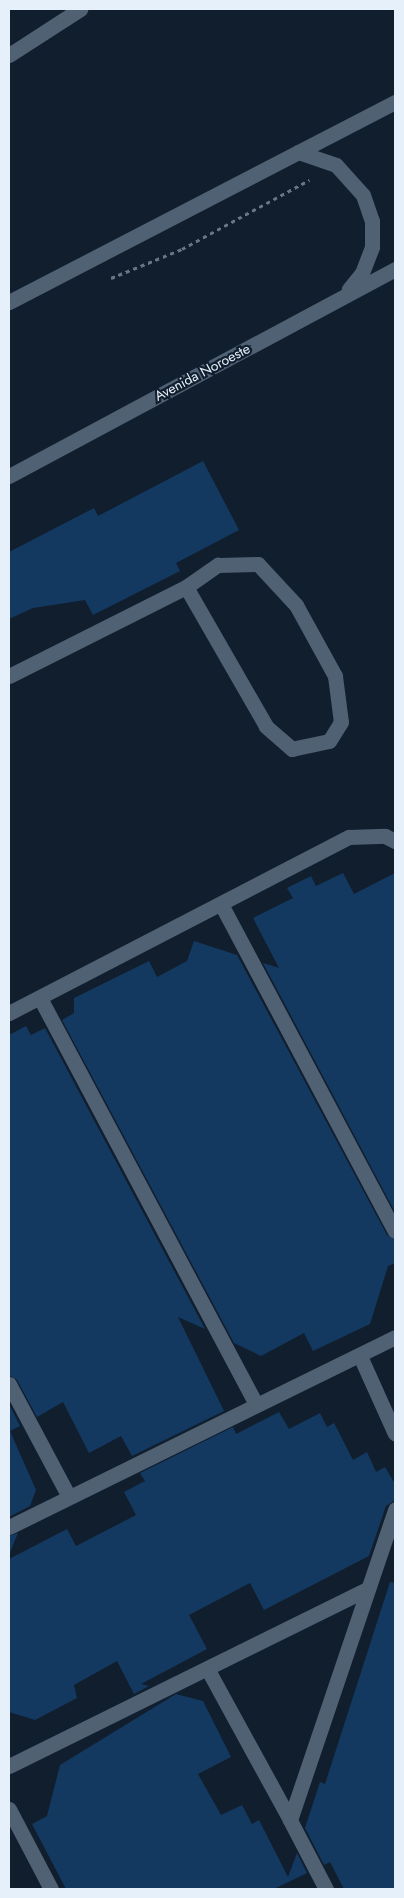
<!DOCTYPE html>
<style>
body{margin:0}
#map{position:relative;width:404px;height:1898px;overflow:hidden;background:#101e2e;font-family:Jost,sans-serif}
div>[style]{position:absolute}
.building>*{inset:0;background:#143960}
.path>*{height:3px;margin-top:-1.5px;transform-origin:0;background:repeating-linear-gradient(90deg,#697583 0 4px,transparent 0 8px)}
.minor>*{height:15px;margin:-7.5px;padding:0 7.5px;transform-origin:7.5px;border-radius:7.5px;background:#506174}
.tertiary>*{height:15px;margin:-7.5px;padding:0 7.5px;transform-origin:7.5px;border-radius:7.5px;background:#506174}
span{translate:-50% -50%;white-space:nowrap;text-align:center;line-height:1.15;-webkit-text-stroke:4.5px #101e2e;paint-order:stroke}
.street-label{font-size:14px;color:#e6f0fb}
.frame{position:absolute;inset:0;border:10px solid #e6f0fb;pointer-events:none}
</style>
<div id="map">
<div class="building">
<i style="clip-path:polygon(203px 461px,239px 530px,176px 563px,180px 571px,93px 615px,85px 600px,33px 608px,9px 619px,9px 552px,94px 508px,98px 516px)"></i>
<i style="clip-path:polygon(343px 873px,354px 894px,395px 873px,395px 1212px,263px 963px,279px 968px,253px 918px,293px 898px,287px 888px,311px 876px,316px 886px)"></i>
<i style="clip-path:polygon(194px 941px,237px 955px,387px 1235px,395px 1240px,395px 1263px,388px 1266px,370px 1324px,313px 1351px,304px 1333px,261px 1356px,234px 1343px,62px 1020px,74px 1013px,74px 998px,149px 961px,157px 977px,187px 961px)"></i>
<i style="clip-path:polygon(26px 1026px,31px 1035px,45px 1028px,205px 1329px,178px 1317px,224px 1411px,132px 1456px,121px 1436px,89px 1453px,63px 1402px,37px 1417px,17px 1380px,9px 1375px,9px 1035px)"></i>
<i style="clip-path:polygon(9px 1404px,20px 1426px,10px 1431px,36px 1490px,30px 1506px,9px 1517px)"></i>
<i style="clip-path:polygon(279px 1412px,289px 1429px,320px 1413px,327px 1427px,334px 1423px,353px 1460px,367px 1452px,376px 1472px,385px 1467px,395px 1484px,395px 1500px,386px 1506px,369px 1556px,264px 1610px,250px 1583px,189px 1615px,207px 1649px,141px 1684px,149px 1686px,134px 1694px,117px 1661px,74px 1685px,77px 1698px,35px 1720px,9px 1712px,9px 1559px,67px 1529px,76px 1546px,136px 1515px,124px 1492px,145px 1481px,140px 1473px,233px 1427px,236px 1434px)"></i>
<i style="clip-path:polygon(18px 1533px,9px 1555px,9px 1536px)"></i>
<i style="clip-path:polygon(390px 1582px,395px 1583px,395px 1889px,344px 1889px,330px 1862px,324px 1865px,305px 1828px,320px 1782px,325px 1784px)"></i>
<i style="clip-path:polygon(176px 1694px,203px 1701px,231px 1757px,198px 1774px,221px 1815px,242px 1805px,252px 1824px,259px 1820px,288px 1877px,297px 1853px,307px 1873px,274px 1889px,66px 1889px,32px 1824px,47px 1816px,60px 1765px)"></i>
</div>
<div class="path">
<i style="left:111px;top:278px;width:77px;rotate:-22.2deg"></i>
<i style="left:182px;top:249px;width:145px;rotate:-28.5deg"></i>
</div>
<div class="minor">
<i style="left:9px;top:55px;width:85px;rotate:-32.9deg"></i>
<i style="left:9px;top:676px;width:198px;rotate:-26.7deg"></i>
<i style="left:186px;top:587px;width:39px;rotate:-35deg"></i>
<i style="left:218px;top:565px;width:40px;rotate:-1.4deg"></i>
<i style="left:258px;top:564px;width:56px;rotate:47.2deg"></i>
<i style="left:296px;top:605px;width:81px;rotate:61.2deg"></i>
<i style="left:335px;top:676px;width:46px;rotate:82.6deg"></i>
<i style="left:341px;top:722px;width:22px;rotate:122deg"></i>
<i style="left:329px;top:741px;width:38px;rotate:168deg"></i>
<i style="left:292px;top:749px;width:35px;rotate:-139deg"></i>
<i style="left:266px;top:726px;width:160px;rotate:-119.9deg"></i>
<i style="left:222px;top:906px;width:368px;rotate:62deg"></i>
<i style="left:40px;top:998px;width:459px;rotate:62deg"></i>
<i style="left:9px;top:1013px;width:383px;rotate:-27.4deg"></i>
<i style="left:349px;top:837px;width:36px;rotate:-2deg"></i>
<i style="left:385px;top:836px;width:11px;rotate:27deg"></i>
<i style="left:360px;top:1356px;width:85px;rotate:65.8deg"></i>
<i style="left:9px;top:1384px;width:126px;rotate:62deg"></i>
<i style="left:9px;top:1527px;width:430px;rotate:-26.2deg"></i>
<i style="left:208px;top:1670px;width:171px;rotate:61.3deg"></i>
<i style="left:9px;top:1766px;width:399px;rotate:-26.3deg"></i>
<i style="left:326px;top:1889px;width:78px;rotate:-117.6deg"></i>
<i style="left:290px;top:1820px;width:328px;rotate:-71.3deg"></i>
</div>
<div class="tertiary">
<i style="left:298px;top:152px;width:40px;rotate:18.9deg"></i>
<i style="left:336px;top:165px;width:40px;rotate:48deg"></i>
<i style="left:363px;top:195px;width:28px;rotate:71deg"></i>
<i style="left:372px;top:221px;width:26px;rotate:90deg"></i>
<i style="left:372px;top:247px;width:28px;rotate:111deg"></i>
<i style="left:362px;top:273px;width:21px;rotate:129deg"></i>
<i style="left:9px;top:302px;width:435px;rotate:-27.4deg"></i>
<i style="left:9px;top:476px;width:438px;rotate:-28.2deg"></i>
<i style="left:9px;top:1809px;width:90px;rotate:62.3deg"></i>
</div>
<div class="street-label">
<span style="left:202px;top:372px;rotate:-28deg">Avenida Noroeste</span>
</div>
<div class="frame"></div>
</div>
